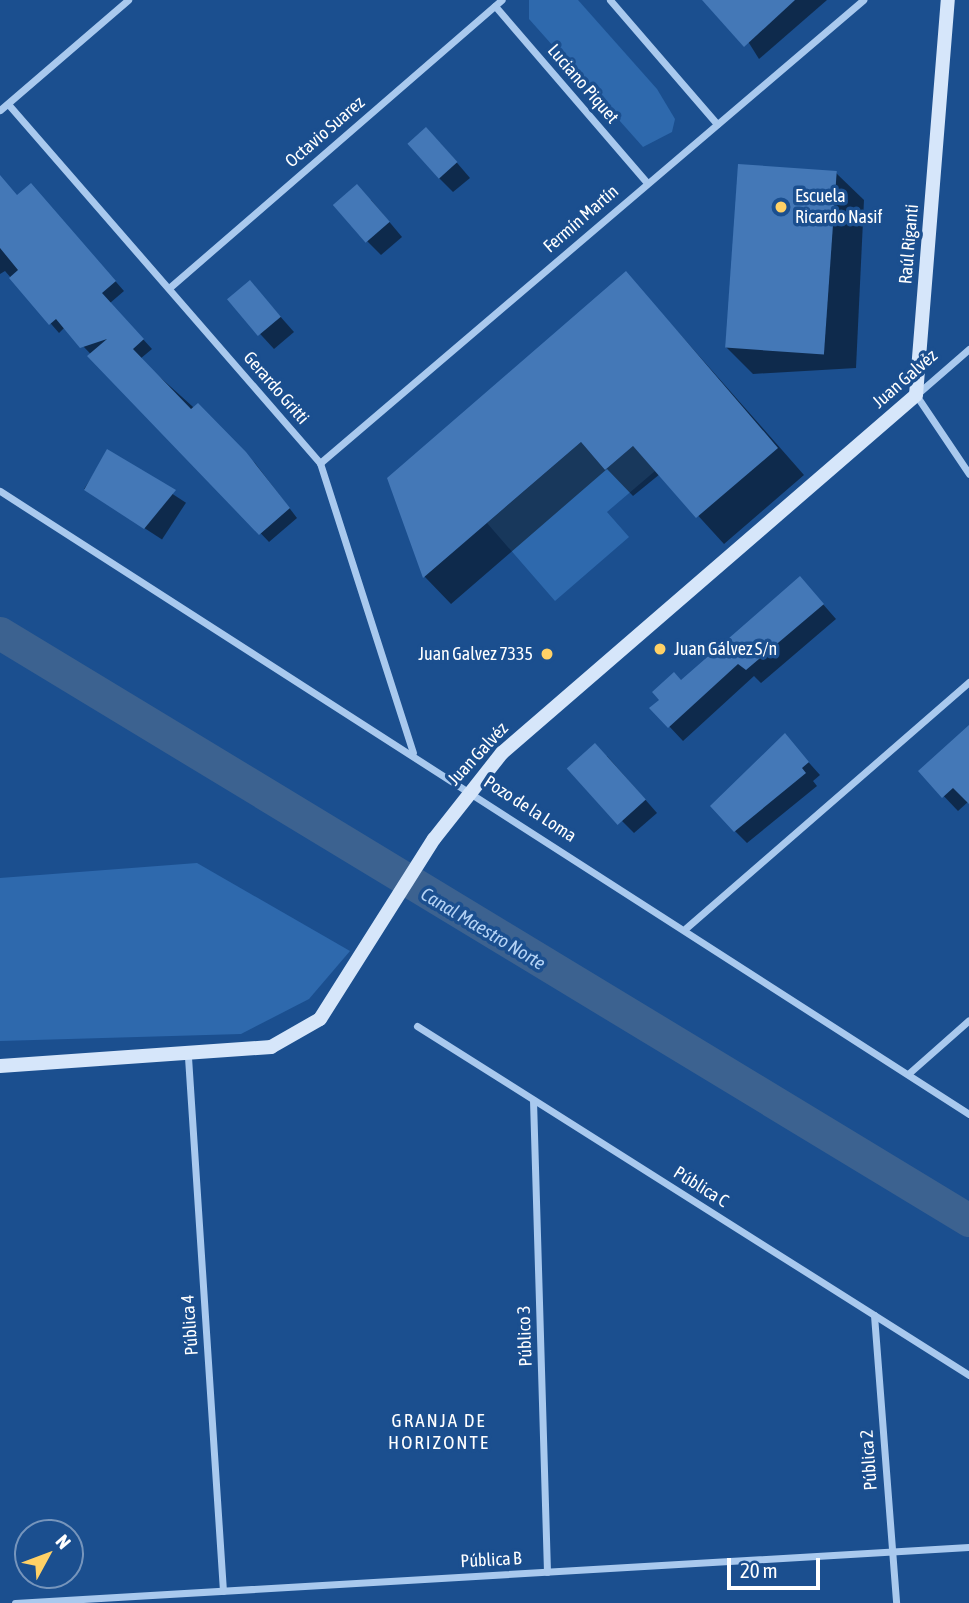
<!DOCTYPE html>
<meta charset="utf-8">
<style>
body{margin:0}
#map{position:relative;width:969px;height:1603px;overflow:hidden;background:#1b4f8f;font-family:"Asap Condensed",sans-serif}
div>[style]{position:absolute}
.green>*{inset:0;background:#2e69ad}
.shadow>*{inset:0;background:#0007;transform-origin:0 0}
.canal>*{height:33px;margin:-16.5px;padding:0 16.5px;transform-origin:16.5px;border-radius:16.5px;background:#3c6290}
.building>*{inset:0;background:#4478b7;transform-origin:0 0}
.minor>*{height:7px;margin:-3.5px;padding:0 3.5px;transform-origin:3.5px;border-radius:3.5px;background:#a9c9ee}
.secondary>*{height:14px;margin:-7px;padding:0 7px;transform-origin:7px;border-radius:7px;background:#d6e6fa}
.dots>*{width:19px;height:19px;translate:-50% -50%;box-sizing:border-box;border:4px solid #1b4f8f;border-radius:50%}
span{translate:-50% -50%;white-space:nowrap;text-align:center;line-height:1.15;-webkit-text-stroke:7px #1b4f8f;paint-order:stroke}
.street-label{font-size:18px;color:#fff}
.poi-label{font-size:18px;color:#fff}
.left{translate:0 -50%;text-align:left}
.right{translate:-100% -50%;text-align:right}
.water-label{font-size:19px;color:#b5d3f5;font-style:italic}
.neighbourhood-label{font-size:19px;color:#fff;letter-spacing:2px}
.north{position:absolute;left:14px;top:1519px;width:70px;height:70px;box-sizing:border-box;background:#1b4f8f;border:2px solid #7695bc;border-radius:50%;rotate:49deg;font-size:19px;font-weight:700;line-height:28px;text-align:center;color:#fff}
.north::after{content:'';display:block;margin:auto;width:24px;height:32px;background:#ffd166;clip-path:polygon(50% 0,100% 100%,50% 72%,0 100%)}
.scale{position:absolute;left:727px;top:1558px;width:93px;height:32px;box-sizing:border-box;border:4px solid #fff;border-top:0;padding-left:9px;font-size:21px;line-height:24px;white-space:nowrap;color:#fff;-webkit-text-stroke:5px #1b4f8f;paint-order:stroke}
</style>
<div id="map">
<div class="green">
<i style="clip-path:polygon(529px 0,578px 0,657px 89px,675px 119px,672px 132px,643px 147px,529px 19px)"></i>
<i style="clip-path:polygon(581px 442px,605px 470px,633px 446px,655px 471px,607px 512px,629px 537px,555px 601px,487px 523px)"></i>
<i style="clip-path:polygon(197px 863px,350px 951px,309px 999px,241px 1034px,0 1041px,0 878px)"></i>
</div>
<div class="shadow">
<i style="clip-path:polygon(722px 0,827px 0,759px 59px)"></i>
<i style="clip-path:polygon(440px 143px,470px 178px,453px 192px,439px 178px)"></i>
<i style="clip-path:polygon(836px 173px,864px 200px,856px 368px,753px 374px,726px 347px)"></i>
<i style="clip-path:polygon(0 184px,18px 197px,39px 194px,124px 291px,110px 303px,152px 349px,140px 359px,255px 463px,297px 518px,269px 542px,65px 327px,59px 333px,5px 271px,0 274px)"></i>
<i style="clip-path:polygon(371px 200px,402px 237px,381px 255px,367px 241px)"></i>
<i style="clip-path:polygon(626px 273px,804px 475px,724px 544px,660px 474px,633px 496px,607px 469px,451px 604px,425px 577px,389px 478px)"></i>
<i style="clip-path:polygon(263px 297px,294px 332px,274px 349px,229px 300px)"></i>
<i style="left:108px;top:452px;width:93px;height:44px;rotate:33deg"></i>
<i style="clip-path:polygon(800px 578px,836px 619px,761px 683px,754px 676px,683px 741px,652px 708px)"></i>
<i style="clip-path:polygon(969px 727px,969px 801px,958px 811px,920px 771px)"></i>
<i style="clip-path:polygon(785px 736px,820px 775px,813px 781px,817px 786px,747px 843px,735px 831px)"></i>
<i style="clip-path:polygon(607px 756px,657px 813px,634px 833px,569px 768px)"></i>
</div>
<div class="canal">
<i style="left:0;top:633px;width:1133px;rotate:31.21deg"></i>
</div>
<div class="building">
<i style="clip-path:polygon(702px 0,795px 0,744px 47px)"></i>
<i style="left:426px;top:127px;width:47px;height:25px;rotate:48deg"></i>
<i style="left:738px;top:164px;width:99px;height:184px;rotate:4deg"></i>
<i style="clip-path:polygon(0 175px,17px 195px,31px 183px,116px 281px,102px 293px,144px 339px,133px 349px,191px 409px,198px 403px,246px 452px,290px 508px,259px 535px,87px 356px,107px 339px,80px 348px,56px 319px,49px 325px,9px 278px,18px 270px,0 248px)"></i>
<i style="left:357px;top:184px;width:50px;height:32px;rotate:49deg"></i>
<i style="clip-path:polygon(626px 271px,778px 448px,696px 518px,633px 446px,605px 470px,581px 442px,423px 578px,387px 478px)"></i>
<i style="left:250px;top:280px;width:48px;height:30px;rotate:50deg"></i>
<i style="clip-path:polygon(107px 449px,176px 490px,144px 529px,84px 490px)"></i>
<i style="clip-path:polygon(800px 576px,824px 604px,746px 670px,738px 664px,668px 728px,649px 708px,659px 700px,652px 692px,674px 672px,681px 680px)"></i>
<i style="clip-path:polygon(969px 725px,969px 804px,953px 788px,942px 798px,918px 771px)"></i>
<i style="clip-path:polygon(785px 733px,809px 762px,802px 768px,806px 773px,734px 832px,710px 806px)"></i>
<i style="left:595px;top:743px;width:76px;height:38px;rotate:48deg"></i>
</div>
<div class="minor">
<i style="left:610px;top:0;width:164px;rotate:49.2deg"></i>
<i style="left:495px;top:6px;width:233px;rotate:49.3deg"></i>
<i style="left:8px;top:104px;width:476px;rotate:49deg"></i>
<i style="left:320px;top:463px;width:304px;rotate:72.2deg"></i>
<i style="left:0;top:110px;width:169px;rotate:-40.7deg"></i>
<i style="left:169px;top:288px;width:440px;rotate:-40.9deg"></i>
<i style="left:969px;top:349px;width:70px;rotate:139deg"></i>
<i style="left:916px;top:395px;width:95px;rotate:56.1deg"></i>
<i style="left:320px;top:463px;width:714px;rotate:-40.45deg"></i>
<i style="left:0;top:491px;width:1152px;rotate:32.74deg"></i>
<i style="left:686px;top:928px;width:375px;rotate:-41deg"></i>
<i style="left:417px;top:1026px;width:653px;rotate:32.3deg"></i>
<i style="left:188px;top:1057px;width:535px;rotate:86.25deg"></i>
<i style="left:908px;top:1074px;width:81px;rotate:-41.5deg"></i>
<i style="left:533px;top:1100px;width:472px;rotate:88.3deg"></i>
<i style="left:874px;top:1315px;width:289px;rotate:85.6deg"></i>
<i style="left:15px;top:1603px;width:956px;rotate:-3.36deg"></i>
</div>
<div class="secondary">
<i style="left:0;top:1066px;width:272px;rotate:-4deg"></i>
<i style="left:271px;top:1047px;width:56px;rotate:-29.7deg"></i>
<i style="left:320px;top:1019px;width:213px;rotate:-57.7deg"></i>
<i style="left:434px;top:839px;width:110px;rotate:-51.7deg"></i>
<i style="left:502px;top:753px;width:547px;rotate:-40.85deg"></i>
<i style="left:916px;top:395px;width:396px;rotate:-85.4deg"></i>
</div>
<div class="dots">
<i style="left:781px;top:207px;background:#ffd166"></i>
<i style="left:660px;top:649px;background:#ffd166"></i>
<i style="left:547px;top:654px;background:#ffd166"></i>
</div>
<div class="street-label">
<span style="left:583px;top:84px;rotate:49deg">Luciano Piquet</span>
<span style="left:325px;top:132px;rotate:-41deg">Octavio Suarez</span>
<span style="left:581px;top:219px;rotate:-41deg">Fermín Martín</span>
<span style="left:909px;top:244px;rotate:-85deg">Raúl Riganti</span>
<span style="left:905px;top:379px;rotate:-41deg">Juan Galvéz</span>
<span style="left:276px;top:388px;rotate:49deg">Gerardo Gritti</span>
<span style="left:478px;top:754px;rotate:-47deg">Juan Galvéz</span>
<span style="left:530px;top:809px;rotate:33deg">Pozo de la Loma</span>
<span style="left:701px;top:1187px;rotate:32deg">Pública C</span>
<span style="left:190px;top:1325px;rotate:-94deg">Pública 4</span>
<span style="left:525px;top:1336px;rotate:-92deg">Público 3</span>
<span style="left:869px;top:1460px;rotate:-94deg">Pública 2</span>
<span style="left:491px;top:1560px;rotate:-3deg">Pública B</span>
</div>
<div class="poi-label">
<span class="left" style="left:795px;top:207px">Escuela<br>Ricardo Nasif</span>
<span class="left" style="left:674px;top:649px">Juan Gálvez S/n</span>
<span class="right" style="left:533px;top:654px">Juan Galvez 7335</span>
</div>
<div class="water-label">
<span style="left:483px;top:929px;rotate:31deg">Canal Maestro Norte</span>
</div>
<div class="neighbourhood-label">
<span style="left:439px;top:1432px">GRANJA DE<br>HORIZONTE</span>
</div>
<div class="north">N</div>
<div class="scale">20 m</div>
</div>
